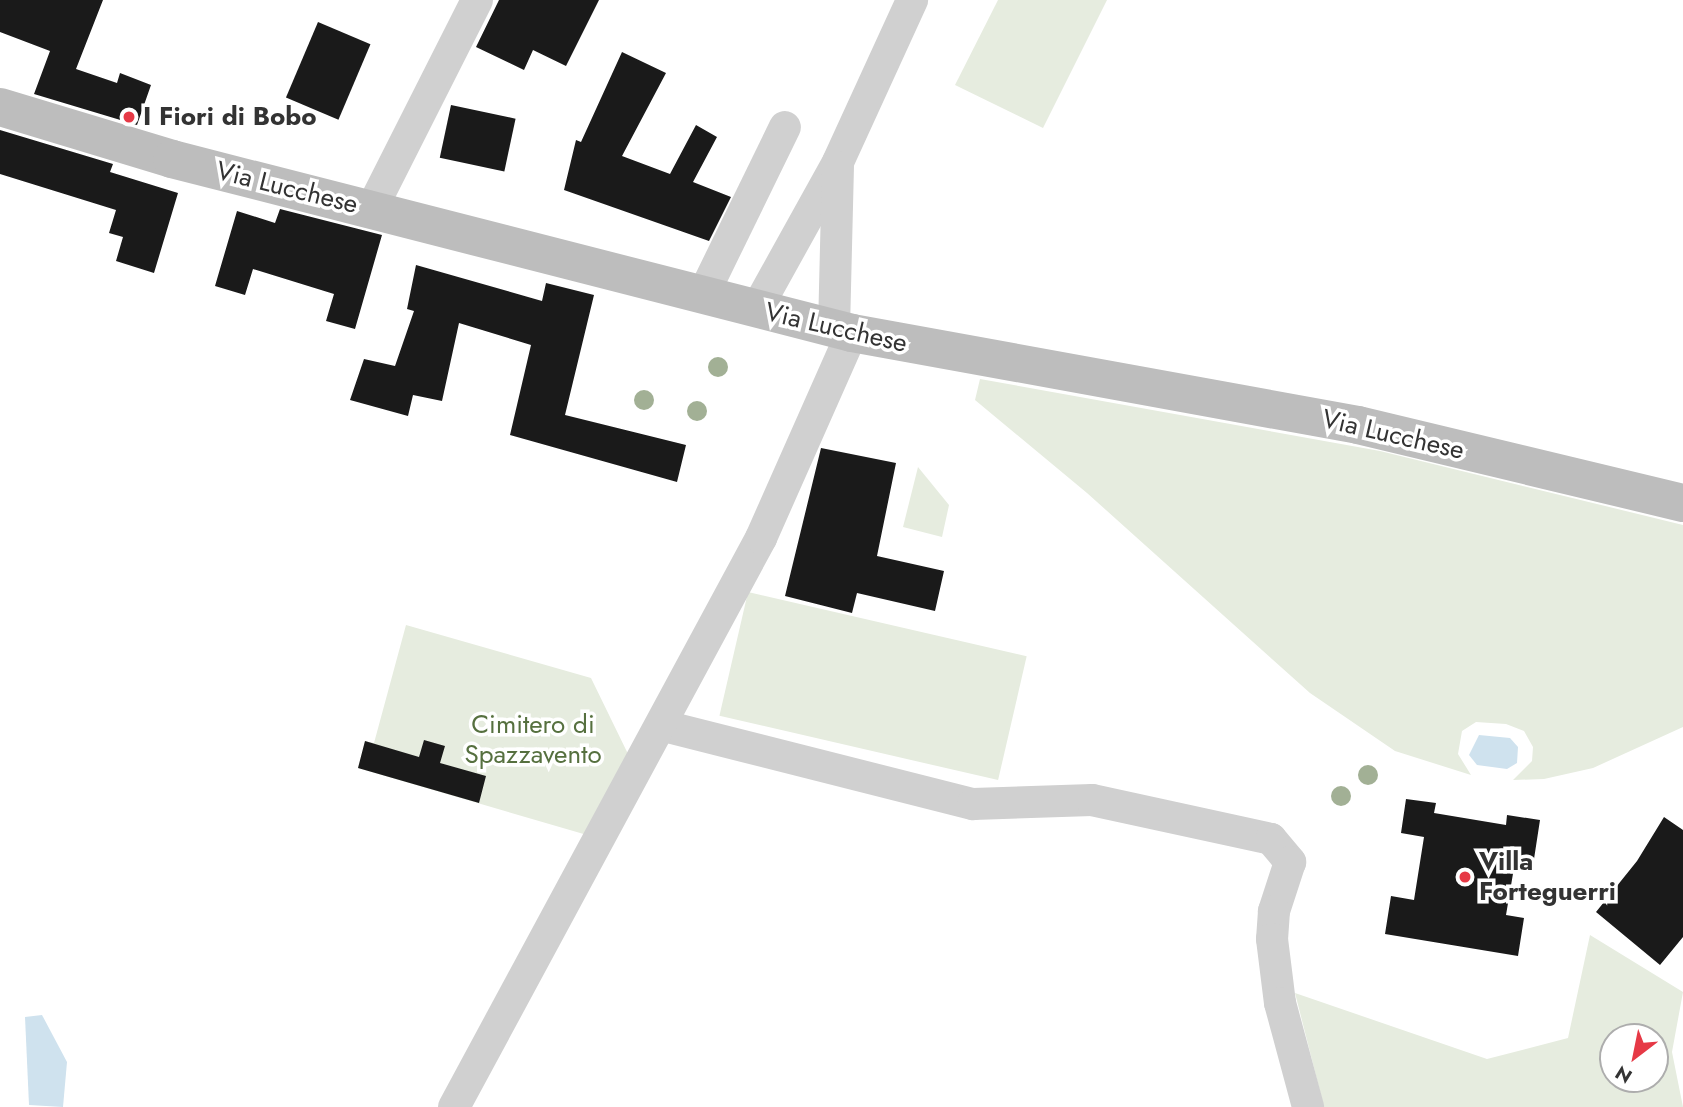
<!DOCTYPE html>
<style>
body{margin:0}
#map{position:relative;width:1683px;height:1107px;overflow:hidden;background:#fff;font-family:Jost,sans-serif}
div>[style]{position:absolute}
.green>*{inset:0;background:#e6ecdf;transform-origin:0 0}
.water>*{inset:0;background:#cfe2ee}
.building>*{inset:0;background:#1a1a1a;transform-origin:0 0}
.street>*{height:32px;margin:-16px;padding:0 16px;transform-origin:16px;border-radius:16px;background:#d0d0d0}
.secondary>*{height:38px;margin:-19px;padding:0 19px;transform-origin:19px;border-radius:19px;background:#bdbdbd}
.trees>*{width:20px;height:20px;margin:-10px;border-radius:50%;background:#a2b095}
.dots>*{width:19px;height:19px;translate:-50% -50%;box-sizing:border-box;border:4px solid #fff;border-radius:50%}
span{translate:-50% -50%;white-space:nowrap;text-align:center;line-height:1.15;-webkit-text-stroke:7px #fff;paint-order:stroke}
.poi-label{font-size:26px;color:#333;font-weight:700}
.left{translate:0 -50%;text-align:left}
.street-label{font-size:26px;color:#333}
.park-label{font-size:26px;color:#56703f}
.north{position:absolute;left:1599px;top:1023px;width:70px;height:70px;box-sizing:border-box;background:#fff;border:2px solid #adadad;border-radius:50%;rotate:212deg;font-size:19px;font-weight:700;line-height:28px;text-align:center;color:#333}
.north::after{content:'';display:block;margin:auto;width:24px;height:32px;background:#e63946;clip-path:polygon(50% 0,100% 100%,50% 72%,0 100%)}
</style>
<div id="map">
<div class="green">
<i style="clip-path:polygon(998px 0,1107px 0,1043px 128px,955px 85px)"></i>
<i style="clip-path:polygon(980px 379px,1380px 451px,1683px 525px,1683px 727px,1593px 768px,1544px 779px,1513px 780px,1532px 761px,1533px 747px,1524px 731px,1506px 724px,1476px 722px,1462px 731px,1458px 754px,1471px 775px,1395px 751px,1310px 693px,1087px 493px,975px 400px)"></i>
<i style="clip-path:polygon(918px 467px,949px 505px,942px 537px,903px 527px)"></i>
<i style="left:748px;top:592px;width:286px;height:127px;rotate:13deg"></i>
<i style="clip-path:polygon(406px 625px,591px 678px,629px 756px,587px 835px,358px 768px,365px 741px,374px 743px)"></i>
<i style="clip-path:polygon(evenodd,1590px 935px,1683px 992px,1672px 1052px,1683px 1107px,1324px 1107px,1295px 993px,1487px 1059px,1568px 1038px,1590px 935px,1613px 1037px,1655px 1037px,1655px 1079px,1613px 1079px,1613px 1037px)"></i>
</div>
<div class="water">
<i style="clip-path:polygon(1479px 735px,1510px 738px,1518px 747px,1517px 763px,1507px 769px,1477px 765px,1469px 755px)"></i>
<i style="clip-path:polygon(42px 1015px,67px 1062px,63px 1107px,29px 1105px,25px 1017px)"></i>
</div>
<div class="building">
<i style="clip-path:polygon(0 0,103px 0,76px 69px,117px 83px,120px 73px,151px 85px,137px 125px,34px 94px,50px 51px,0 32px)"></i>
<i style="clip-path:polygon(499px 0,599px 0,566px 66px,533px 50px,524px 70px,476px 47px)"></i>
<i style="left:318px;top:22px;width:57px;height:82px;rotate:23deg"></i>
<i style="clip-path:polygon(622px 52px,666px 73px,622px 156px,670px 174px,696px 125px,717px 137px,693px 182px,731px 197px,709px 241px,564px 190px,576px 140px,581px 142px)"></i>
<i style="left:451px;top:105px;width:66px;height:54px;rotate:12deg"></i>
<i style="clip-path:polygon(0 130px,113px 164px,110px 172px,178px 193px,154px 273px,116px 261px,123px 237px,109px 233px,116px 210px,0 174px)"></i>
<i style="clip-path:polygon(280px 209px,382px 235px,355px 329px,326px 321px,334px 294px,253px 269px,245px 295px,215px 286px,237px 211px,275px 223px)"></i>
<i style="clip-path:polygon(416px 265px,542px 301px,546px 283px,594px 295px,565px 415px,686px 445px,677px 482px,510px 435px,531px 345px,459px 323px,442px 401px,413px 395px,408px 416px,350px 400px,364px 359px,395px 366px,414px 311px,407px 309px)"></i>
<i style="clip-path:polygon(821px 448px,896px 463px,877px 556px,944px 571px,935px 611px,857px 593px,852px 613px,785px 596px)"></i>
<i style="clip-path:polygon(424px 740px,445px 746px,440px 763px,486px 776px,479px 803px,358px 768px,365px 741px,419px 757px)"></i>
<i style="clip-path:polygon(1406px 799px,1436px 803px,1434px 813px,1506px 825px,1507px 815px,1540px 820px,1534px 859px,1516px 856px,1506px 915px,1524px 918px,1518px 956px,1385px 934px,1391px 896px,1414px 900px,1424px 837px,1401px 833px)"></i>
<i style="clip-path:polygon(1664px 817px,1683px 830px,1683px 937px,1660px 965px,1596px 912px,1637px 861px)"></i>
</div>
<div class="street">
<i style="left:371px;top:210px;width:235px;rotate:-63.2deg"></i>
<i style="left:702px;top:297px;width:189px;rotate:-64deg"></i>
<i style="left:756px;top:310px;width:169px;rotate:-61deg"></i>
<i style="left:838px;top:162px;width:178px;rotate:-65.4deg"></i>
<i style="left:834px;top:329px;width:162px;rotate:-88.6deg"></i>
<i style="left:664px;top:726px;width:319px;rotate:14.2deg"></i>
<i style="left:973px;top:804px;width:119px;rotate:-1.9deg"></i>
<i style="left:1092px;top:800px;width:183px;rotate:12.3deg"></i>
<i style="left:1271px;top:839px;width:30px;rotate:50deg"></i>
<i style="left:1290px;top:862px;width:52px;rotate:108.1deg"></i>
<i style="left:1274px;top:911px;width:28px;rotate:94deg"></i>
<i style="left:1272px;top:939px;width:64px;rotate:82.9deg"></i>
<i style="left:1280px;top:1003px;width:108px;rotate:74.9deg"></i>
<i style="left:454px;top:1107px;width:647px;rotate:-61.65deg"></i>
<i style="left:761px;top:538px;width:224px;rotate:-66.1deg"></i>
</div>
<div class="secondary">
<i style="left:0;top:107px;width:180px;rotate:16.8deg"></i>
<i style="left:172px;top:159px;width:702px;rotate:14.35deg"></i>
<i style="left:852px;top:333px;width:514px;rotate:10.3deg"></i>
<i style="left:1358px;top:425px;width:334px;rotate:13.5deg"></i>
</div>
<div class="trees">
<i style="left:718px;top:367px"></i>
<i style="left:644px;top:400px"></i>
<i style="left:697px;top:411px"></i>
<i style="left:1368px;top:775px"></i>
<i style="left:1341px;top:796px"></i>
</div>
<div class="dots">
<i style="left:129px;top:117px;background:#e63946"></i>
<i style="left:1465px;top:877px;background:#e63946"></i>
</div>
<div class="poi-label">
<span class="left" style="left:143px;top:117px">I Fiori di Bobo</span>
<span class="left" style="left:1479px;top:877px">Villa<br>Forteguerri</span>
</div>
<div class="street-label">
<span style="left:287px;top:188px;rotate:14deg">Via Lucchese</span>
<span style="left:836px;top:328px;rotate:13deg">Via Lucchese</span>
<span style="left:1393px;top:435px;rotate:13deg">Via Lucchese</span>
</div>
<div class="park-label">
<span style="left:533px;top:740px">Cimitero di<br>Spazzavento</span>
</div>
<div class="north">N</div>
</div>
